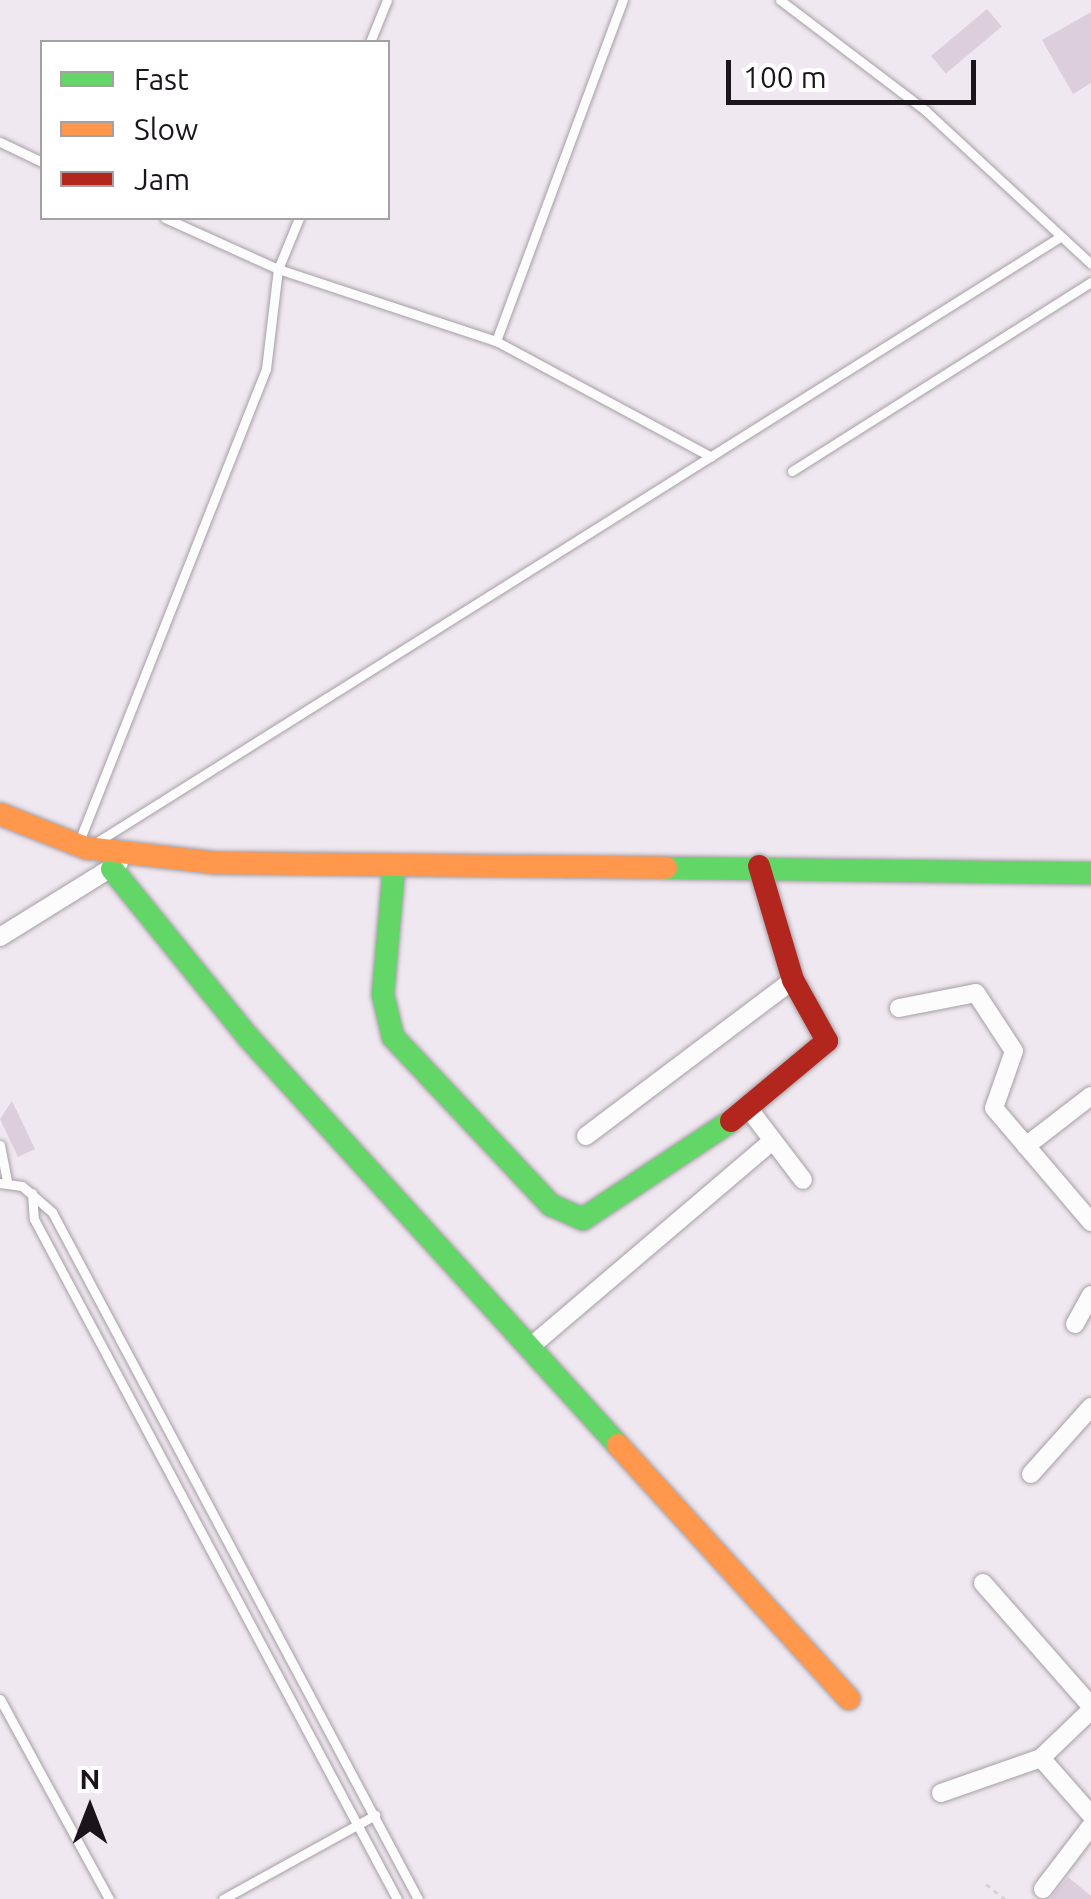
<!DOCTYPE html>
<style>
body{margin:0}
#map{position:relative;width:1091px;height:1899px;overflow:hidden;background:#f0e8f0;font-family:Ubuntu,sans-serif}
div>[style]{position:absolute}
.building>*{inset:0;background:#dccedb;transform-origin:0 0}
.path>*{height:2.5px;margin-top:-1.25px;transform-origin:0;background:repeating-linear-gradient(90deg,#d6d4d6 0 5px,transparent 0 10px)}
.roads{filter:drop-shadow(0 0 2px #a59fa5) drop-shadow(0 0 2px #a59fa5)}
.lane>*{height:9px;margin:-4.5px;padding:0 4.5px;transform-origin:4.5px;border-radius:4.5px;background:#fdfcfd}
.street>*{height:18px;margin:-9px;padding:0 9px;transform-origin:9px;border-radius:9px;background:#fdfcfd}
.fast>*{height:22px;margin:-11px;padding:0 11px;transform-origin:11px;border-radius:11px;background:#63d668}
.slow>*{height:22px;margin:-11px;padding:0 11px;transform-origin:11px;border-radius:11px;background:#ff974d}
.jam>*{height:22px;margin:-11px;padding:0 11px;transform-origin:11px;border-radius:11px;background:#b3261e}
span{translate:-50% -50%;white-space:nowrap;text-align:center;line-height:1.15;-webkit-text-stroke:9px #fff;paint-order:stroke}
.legend{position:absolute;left:40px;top:40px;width:350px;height:180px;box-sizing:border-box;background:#fff;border:2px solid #a4a1a4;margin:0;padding:12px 18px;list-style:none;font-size:30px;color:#1b151b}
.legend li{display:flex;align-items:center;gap:20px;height:50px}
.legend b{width:50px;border:2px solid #a4a1a4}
.north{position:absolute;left:40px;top:1759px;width:100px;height:100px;-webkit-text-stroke:8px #fff;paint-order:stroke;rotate:0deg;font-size:28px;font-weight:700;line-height:40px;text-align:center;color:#1b151b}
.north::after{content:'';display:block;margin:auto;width:35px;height:45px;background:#1b151b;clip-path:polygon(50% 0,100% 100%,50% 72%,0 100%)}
.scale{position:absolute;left:726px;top:60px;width:250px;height:45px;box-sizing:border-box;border:5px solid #1b151b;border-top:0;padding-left:12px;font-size:30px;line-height:35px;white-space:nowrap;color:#1b151b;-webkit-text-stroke:8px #fff;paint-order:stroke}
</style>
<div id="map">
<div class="building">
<i style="left:987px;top:9px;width:23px;height:73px;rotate:50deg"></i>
<i style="clip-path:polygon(1091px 12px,1091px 83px,1073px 94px,1042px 40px)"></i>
<i style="clip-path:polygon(12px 1101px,35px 1149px,18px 1157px,0 1119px)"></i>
<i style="clip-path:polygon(1068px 1877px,1091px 1896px,1091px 1899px,1050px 1899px)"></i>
</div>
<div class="path">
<i style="left:986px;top:1884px;width:24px;rotate:38deg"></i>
</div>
<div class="roads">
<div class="lane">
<i style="left:780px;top:0;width:183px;rotate:37.2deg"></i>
<i style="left:926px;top:111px;width:225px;rotate:42.8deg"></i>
<i style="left:370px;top:42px;width:45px;rotate:-68deg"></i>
<i style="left:0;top:142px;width:47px;rotate:25.5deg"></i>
<i style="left:165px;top:218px;width:124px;rotate:24.3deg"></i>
<i style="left:278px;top:269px;width:230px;rotate:18.3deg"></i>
<i style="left:496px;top:341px;width:364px;rotate:-69.6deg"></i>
<i style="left:496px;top:341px;width:244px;rotate:28.3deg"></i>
<i style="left:792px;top:471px;width:354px;rotate:-32.3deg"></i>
<i style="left:97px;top:842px;width:1137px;rotate:-32.14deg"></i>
<i style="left:78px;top:844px;width:511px;rotate:-68.41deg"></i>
<i style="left:266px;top:369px;width:101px;rotate:-83.2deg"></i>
<i style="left:278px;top:269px;width:55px;rotate:-67.6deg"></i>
<i style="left:0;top:1145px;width:38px;rotate:79deg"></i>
<i style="left:0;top:1183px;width:22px;rotate:8deg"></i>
<i style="left:22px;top:1186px;width:40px;rotate:41deg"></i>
<i style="left:52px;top:1212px;width:778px;rotate:61.95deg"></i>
<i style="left:32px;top:1193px;width:26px;rotate:86deg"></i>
<i style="left:34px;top:1219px;width:771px;rotate:61.91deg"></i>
<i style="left:0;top:1699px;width:228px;rotate:61.4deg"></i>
<i style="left:223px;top:1899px;width:174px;rotate:-28.9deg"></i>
</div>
<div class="street">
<i style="left:0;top:937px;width:140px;rotate:-31.9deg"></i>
<i style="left:899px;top:1008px;width:78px;rotate:-11deg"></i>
<i style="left:976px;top:993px;width:69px;rotate:56.8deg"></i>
<i style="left:1014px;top:1051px;width:60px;rotate:109.3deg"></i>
<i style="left:994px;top:1108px;width:150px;rotate:49.6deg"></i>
<i style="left:749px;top:1109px;width:89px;rotate:52.7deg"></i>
<i style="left:586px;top:1136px;width:259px;rotate:-37deg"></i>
<i style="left:1026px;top:1146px;width:82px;rotate:-37.6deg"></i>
<i style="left:1075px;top:1324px;width:33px;rotate:-61deg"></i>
<i style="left:529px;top:1348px;width:318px;rotate:-40.4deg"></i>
<i style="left:1031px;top:1474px;width:90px;rotate:-48.2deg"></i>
<i style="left:983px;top:1583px;width:164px;rotate:48.7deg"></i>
<i style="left:1041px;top:1758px;width:76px;rotate:48.7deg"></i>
<i style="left:941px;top:1793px;width:106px;rotate:-19.3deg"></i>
<i style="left:1041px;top:1758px;width:69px;rotate:-43.8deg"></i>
<i style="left:1043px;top:1889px;width:79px;rotate:-52.7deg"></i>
</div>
<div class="fast">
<i style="left:394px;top:868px;width:127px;rotate:95deg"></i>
<i style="left:383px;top:995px;width:43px;rotate:76.6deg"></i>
<i style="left:393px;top:1037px;width:231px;rotate:46.8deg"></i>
<i style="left:551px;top:1205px;width:35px;rotate:24deg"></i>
<i style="left:583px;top:1219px;width:178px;rotate:-33.5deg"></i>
<i style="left:666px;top:868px;width:425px;rotate:0.7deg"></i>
<i style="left:112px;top:869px;width:216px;rotate:51deg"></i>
<i style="left:248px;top:1037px;width:551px;rotate:47.8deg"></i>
</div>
<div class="slow">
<i style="left:0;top:814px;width:92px;rotate:21.6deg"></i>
<i style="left:86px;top:848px;width:130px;rotate:6.6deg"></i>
<i style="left:215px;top:863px;width:451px;rotate:0.6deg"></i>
<i style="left:618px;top:1445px;width:343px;rotate:47.7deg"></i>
</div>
<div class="jam">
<i style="left:731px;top:1121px;width:125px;rotate:-39.8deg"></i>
<i style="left:827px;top:1041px;width:70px;rotate:-119.1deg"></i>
<i style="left:793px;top:980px;width:119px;rotate:-106.6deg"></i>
</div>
</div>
<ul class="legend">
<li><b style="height:12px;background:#63d668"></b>Fast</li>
<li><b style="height:12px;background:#ff974d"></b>Slow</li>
<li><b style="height:12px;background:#b3261e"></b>Jam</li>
</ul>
<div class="north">N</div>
<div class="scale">100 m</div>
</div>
